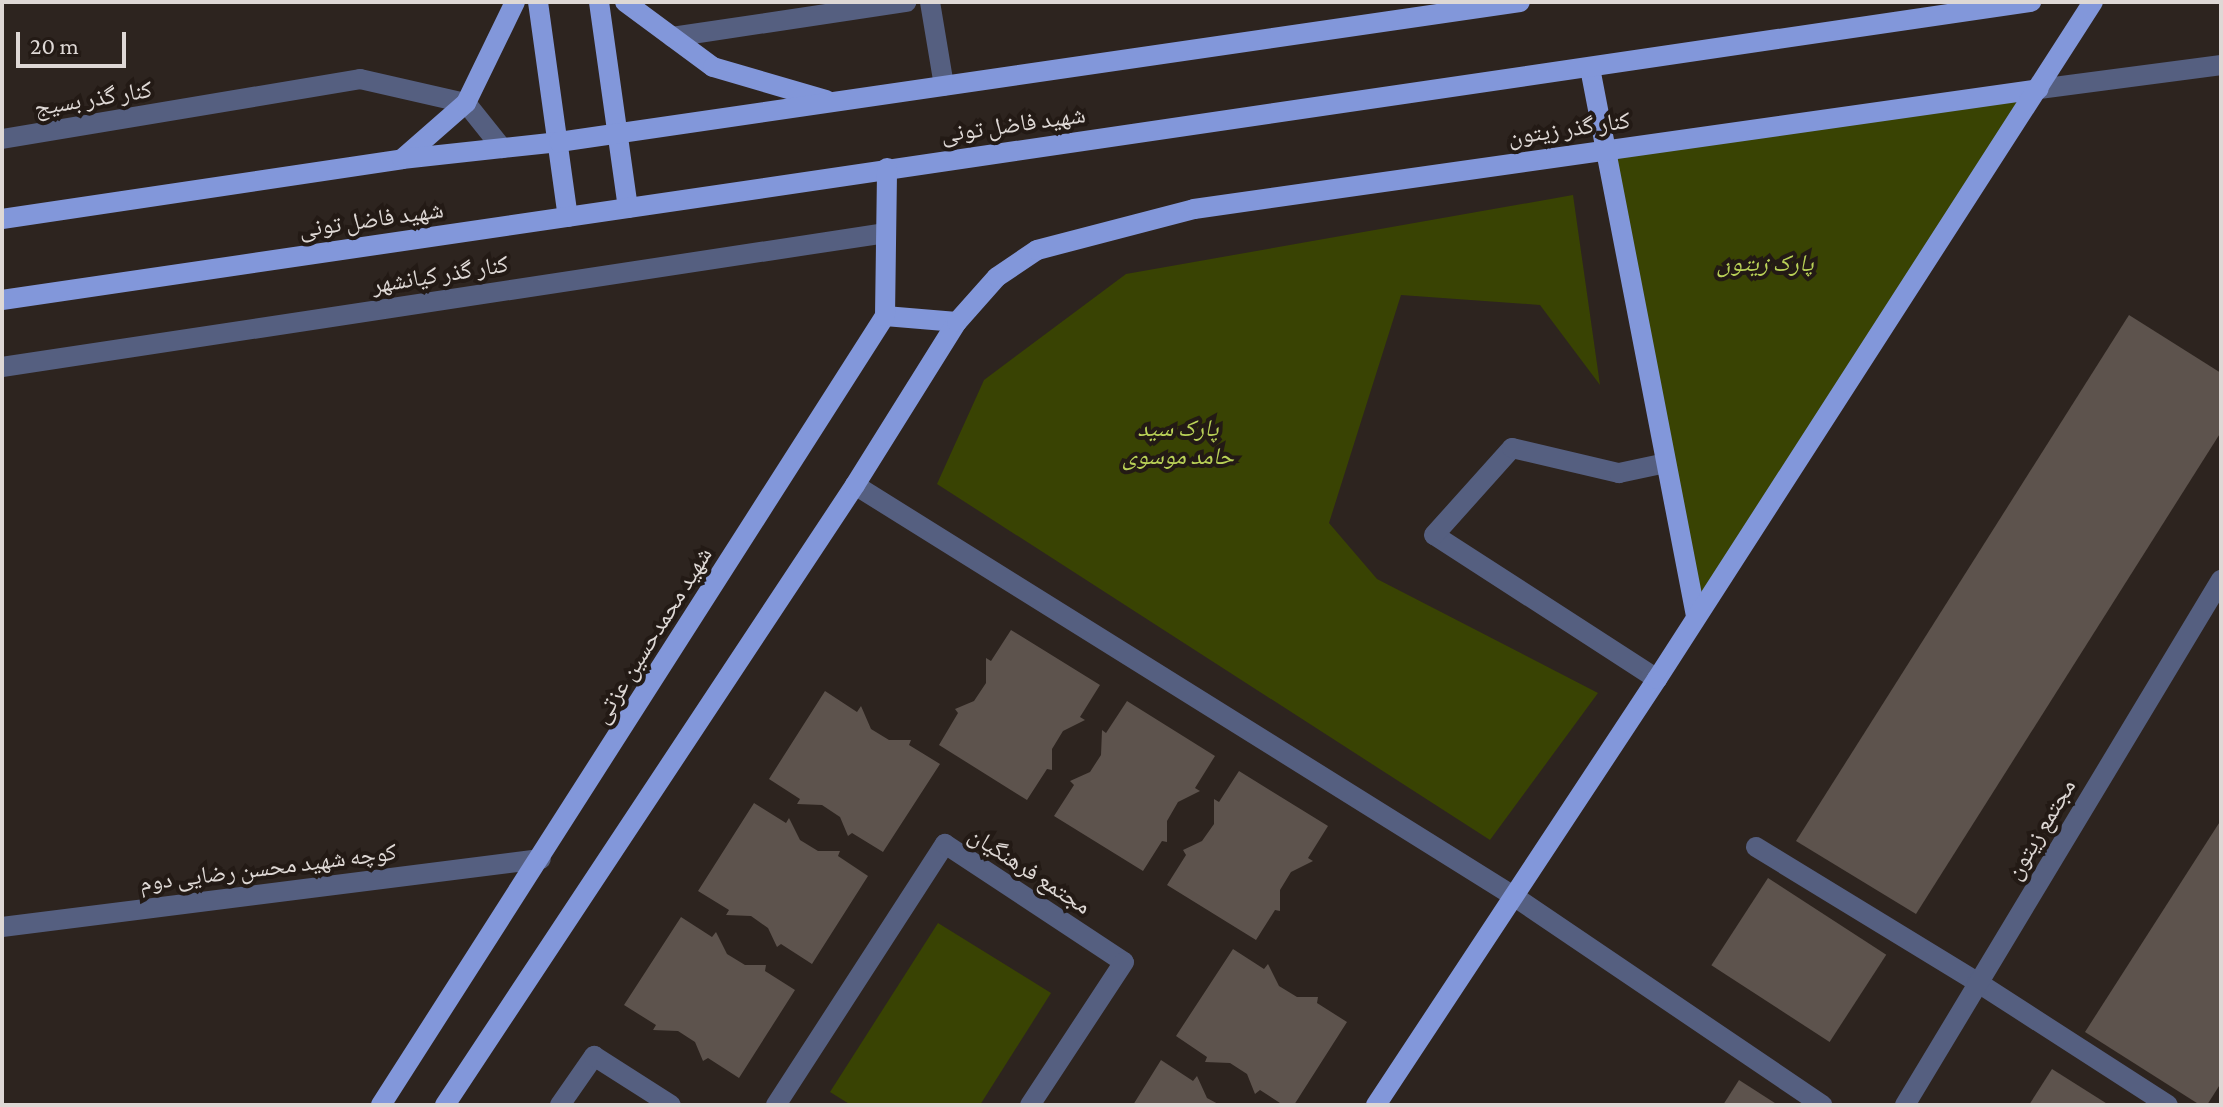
<!DOCTYPE html>
<meta charset="utf-8">
<style>
body{margin:0}
#map{position:relative;width:2223px;height:1107px;overflow:hidden;background:#2d241f;font-family:"Crimson Pro","Noto Naskh Arabic",serif}
div>[style]{position:absolute}
.green>*{inset:0;background:#394303}
.building>*{inset:0;background:#5d534d;transform-origin:0 0}
.minor>*{height:20px;margin:-10px;padding:0 10px;transform-origin:10px;border-radius:10px;background:#555f80}
.major>*{height:20px;margin:-10px;padding:0 10px;transform-origin:10px;border-radius:10px;background:#8297da}
span{translate:-50% -50%;white-space:nowrap;text-align:center;line-height:1.15;-webkit-text-stroke:8px #231a15;paint-order:stroke}
.street-label{font-size:24px;color:#ded8d5}
.park-label{font-size:24px;color:#b9d157;font-style:italic}
.frame{position:absolute;inset:0;border:4px solid #ded8d5;pointer-events:none}
.scale{position:absolute;left:16px;top:32px;width:110px;height:36px;box-sizing:border-box;border:4px solid #ded8d5;border-top:0;padding-left:10px;font-size:24px;line-height:28px;white-space:nowrap;color:#ded8d5;-webkit-text-stroke:6px #231a15;paint-order:stroke}
</style>
<div id="map">
<div class="green">
<i style="clip-path:polygon(2039px 89px,1696px 616px,1605px 150px)"></i>
<i style="clip-path:polygon(1573px 195px,1600px 385px,1540px 305px,1401px 295px,1329px 523px,1377px 579px,1598px 693px,1490px 840px,937px 484px,984px 380px,1126px 274px)"></i>
<i style="clip-path:polygon(938px 923px,1051px 993px,980px 1105px,851px 1105px,830px 1092px)"></i>
</div>
<div class="building">
<i style="clip-path:polygon(2129px 315px,2221px 373px,2221px 432px,1916px 914px,1796px 841px)"></i>
<i style="clip-path:polygon(1011px 630px,1100px 685px,1080px 717px,1085px 720px,1063px 731px,1052px 749px,1052px 770px,1047px 769px,1027px 800px,939px 745px,958px 713px,955px 709px,974px 701px,986px 683px,986px 658px,991px 661px)"></i>
<i style="clip-path:polygon(825px 691px,857px 712px,861px 706px,871px 729px,889px 740px,911px 740px,909px 745px,940px 764px,883px 852px,852px 833px,848px 836px,840px 817px,822px 805px,797px 804px,800px 799px,769px 779px)"></i>
<i style="clip-path:polygon(1127px 701px,1215px 756px,1195px 788px,1200px 791px,1178px 802px,1167px 821px,1167px 842px,1162px 841px,1143px 871px,1054px 816px,1074px 785px,1070px 781px,1090px 772px,1101px 755px,1102px 730px,1106px 733px)"></i>
<i style="clip-path:polygon(1239px 771px,1328px 826px,1308px 858px,1313px 861px,1291px 872px,1280px 890px,1280px 911px,1275px 910px,1256px 940px,1167px 885px,1186px 855px,1183px 850px,1202px 841px,1214px 824px,1214px 799px,1219px 802px)"></i>
<i style="clip-path:polygon(754px 803px,786px 823px,789px 818px,800px 840px,818px 851px,840px 851px,838px 856px,868px 876px,812px 964px,781px 944px,777px 947px,768px 928px,751px 916px,726px 915px,729px 910px,698px 891px)"></i>
<i style="clip-path:polygon(2221px 820px,2221px 1083px,2207px 1105px,2200px 1105px,2085px 1032px)"></i>
<i style="left:1768px;top:878px;width:141px;height:104px;rotate:33deg"></i>
<i style="clip-path:polygon(681px 917px,712px 937px,716px 932px,727px 954px,745px 965px,766px 965px,765px 971px,795px 990px,739px 1078px,708px 1058px,703px 1061px,695px 1042px,678px 1031px,653px 1030px,656px 1025px,624px 1005px)"></i>
<i style="clip-path:polygon(1233px 949px,1264px 969px,1268px 964px,1279px 986px,1297px 997px,1318px 997px,1317px 1003px,1347px 1022px,1294px 1105px,1283px 1105px,1260px 1090px,1255px 1094px,1247px 1074px,1230px 1063px,1205px 1062px,1207px 1057px,1176px 1036px)"></i>
<i style="clip-path:polygon(1161px 1060px,1193px 1081px,1197px 1076px,1207px 1098px,1220px 1105px,1133px 1105px)"></i>
<i style="clip-path:polygon(2052px 1069px,2109px 1105px,2029px 1105px)"></i>
<i style="clip-path:polygon(1739px 1080px,1778px 1105px,1723px 1105px)"></i>
</div>
<div class="minor">
<i style="left:930px;top:2px;width:85px;rotate:80.5deg"></i>
<i style="left:672px;top:37px;width:237px;rotate:-8.5deg"></i>
<i style="left:2039px;top:89px;width:184px;rotate:-7.5deg"></i>
<i style="left:2px;top:139px;width:363px;rotate:-9.5deg"></i>
<i style="left:360px;top:79px;width:109px;rotate:12.8deg"></i>
<i style="left:466px;top:103px;width:58px;rotate:51.3deg"></i>
<i style="left:2px;top:367px;width:894px;rotate:-8.62deg"></i>
<i style="left:855px;top:485px;width:778px;rotate:31.97deg"></i>
<i style="left:1515px;top:897px;width:371px;rotate:34.1deg"></i>
<i style="left:1657px;top:679px;width:265px;rotate:-147.1deg"></i>
<i style="left:1434px;top:535px;width:117px;rotate:-48.1deg"></i>
<i style="left:1512px;top:448px;width:110px;rotate:13.2deg"></i>
<i style="left:1619px;top:473px;width:48px;rotate:-12deg"></i>
<i style="left:1756px;top:847px;width:259px;rotate:31.4deg"></i>
<i style="left:1977px;top:982px;width:227px;rotate:32.8deg"></i>
<i style="left:2px;top:927px;width:543px;rotate:-7.19deg"></i>
<i style="left:560px;top:1105px;width:60px;rotate:-55.2deg"></i>
<i style="left:594px;top:1056px;width:91px;rotate:32.5deg"></i>
<i style="left:776px;top:1105px;width:311px;rotate:-57.1deg"></i>
<i style="left:945px;top:844px;width:214px;rotate:33.4deg"></i>
<i style="left:1124px;top:962px;width:171px;rotate:123.3deg"></i>
<i style="left:1905px;top:1105px;width:613px;rotate:-58.96deg"></i>
</div>
<div class="major">
<i style="left:538px;top:2px;width:217px;rotate:82.1deg"></i>
<i style="left:599px;top:2px;width:208px;rotate:82deg"></i>
<i style="left:625px;top:2px;width:109px;rotate:36.5deg"></i>
<i style="left:713px;top:67px;width:118px;rotate:16.3deg"></i>
<i style="left:1590px;top:68px;width:558px;rotate:79.05deg"></i>
<i style="left:402px;top:159px;width:85px;rotate:-41.2deg"></i>
<i style="left:466px;top:103px;width:112px;rotate:-64.1deg"></i>
<i style="left:2px;top:219px;width:404px;rotate:-8.5deg"></i>
<i style="left:402px;top:159px;width:158px;rotate:-6.2deg"></i>
<i style="left:559px;top:142px;width:971px;rotate:-8.29deg"></i>
<i style="left:2px;top:300px;width:2051px;rotate:-8.36deg"></i>
<i style="left:885px;top:316px;width:72px;rotate:4.8deg"></i>
<i style="left:381px;top:1105px;width:936px;rotate:-57.43deg"></i>
<i style="left:885px;top:316px;width:148px;rotate:-89.2deg"></i>
<i style="left:445px;top:1105px;width:743px;rotate:-56.52deg"></i>
<i style="left:855px;top:485px;width:192px;rotate:-58deg"></i>
<i style="left:957px;top:322px;width:60px;rotate:-48.4deg"></i>
<i style="left:997px;top:277px;width:48px;rotate:-34deg"></i>
<i style="left:1037px;top:250px;width:162px;rotate:-14.6deg"></i>
<i style="left:1194px;top:209px;width:853px;rotate:-8.08deg"></i>
<i style="left:1376px;top:1105px;width:510px;rotate:-56.59deg"></i>
<i style="left:1657px;top:679px;width:805px;rotate:-57.22deg"></i>
</div>
<div class="street-label">
<span style="left:93px;top:98px;rotate:-9deg">کنار گذر بسیج</span>
<span style="left:1013px;top:124px;rotate:-8deg">شهید فاضل تونی</span>
<span style="left:1569px;top:128px;rotate:-8deg">کنار گذر زیتون</span>
<span style="left:371px;top:219px;rotate:-8deg">شهید فاضل تونی</span>
<span style="left:440px;top:274px;rotate:-9deg">کنار گذر کیانشهر</span>
<span style="left:652px;top:635px;rotate:-58deg">شهید محمدحسین عزتی</span>
<span style="left:2040px;top:829px;rotate:-59deg">مجتمع زیتون</span>
<span style="left:268px;top:867px;rotate:-7deg">کوچه شهید محسن رضایی دوم</span>
<span style="left:1030px;top:870px;rotate:33deg">مجتمع فرهنگیان</span>
</div>
<div class="park-label">
<span style="left:1765px;top:263px">پارک زیتون</span>
<span style="left:1178px;top:442px">پارک سید<br>حامد موسوی</span>
</div>
<div class="frame"></div>
<div class="scale">20 m</div>
</div>
